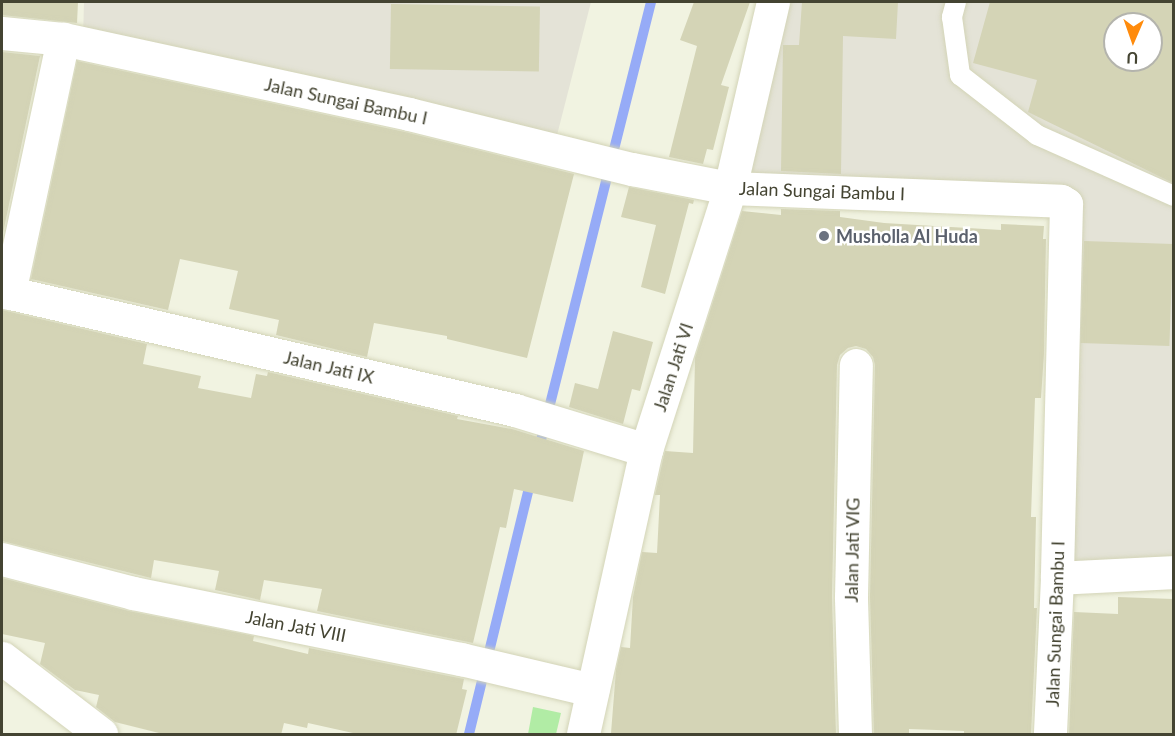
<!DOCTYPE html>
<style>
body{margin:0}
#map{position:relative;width:1175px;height:736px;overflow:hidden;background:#f1f3e1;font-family:Lato,sans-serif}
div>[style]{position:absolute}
.industrial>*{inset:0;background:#e4e3d7}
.green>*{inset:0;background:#b1eca5}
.stream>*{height:10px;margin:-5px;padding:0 5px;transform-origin:5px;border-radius:5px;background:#96abf7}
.building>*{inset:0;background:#d4d4b6;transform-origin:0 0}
.roads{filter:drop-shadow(0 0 2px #d3d4b7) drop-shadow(0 0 2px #d3d4b7)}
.service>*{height:20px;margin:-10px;padding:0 10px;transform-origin:10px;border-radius:10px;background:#fff}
.minor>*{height:33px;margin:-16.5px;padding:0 16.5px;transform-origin:16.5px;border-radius:16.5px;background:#fff}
.dots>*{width:16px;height:16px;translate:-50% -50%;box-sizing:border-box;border:3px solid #fff;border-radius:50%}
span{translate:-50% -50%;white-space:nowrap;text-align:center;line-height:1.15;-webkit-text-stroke:5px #fff;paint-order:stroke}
.street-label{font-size:18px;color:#444432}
.worship-label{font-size:18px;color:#5b616d;font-weight:700}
.left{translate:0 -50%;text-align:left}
.frame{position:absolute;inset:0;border:3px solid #444432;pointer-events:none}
.north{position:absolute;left:1103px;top:12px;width:60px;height:60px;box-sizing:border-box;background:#fff;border:2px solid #b4b4ad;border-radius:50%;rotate:182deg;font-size:16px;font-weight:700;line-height:24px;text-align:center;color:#444432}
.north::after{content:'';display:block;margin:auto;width:21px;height:27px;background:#ff8b0c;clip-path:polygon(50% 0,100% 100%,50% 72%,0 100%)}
</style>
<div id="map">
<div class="industrial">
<i style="clip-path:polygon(84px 2px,591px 2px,555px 143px,83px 39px)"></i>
<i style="clip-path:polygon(evenodd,776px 2px,1173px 2px,1173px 581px,1063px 586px,1068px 200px,732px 179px,776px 2px,1115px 24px,1151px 24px,1151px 60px,1115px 60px,1115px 24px)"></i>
</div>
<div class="green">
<i style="clip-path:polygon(533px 707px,561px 713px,556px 734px,528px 734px)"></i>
</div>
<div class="stream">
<i style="left:538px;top:452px;width:464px;rotate:-75.9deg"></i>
<i style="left:469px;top:734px;width:262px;rotate:-76.3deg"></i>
</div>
<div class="building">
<i style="clip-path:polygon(2px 2px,78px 2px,77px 23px,2px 15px)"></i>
<i style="clip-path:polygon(694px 2px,750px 2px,721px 85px,729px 87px,713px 150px,707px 149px,703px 164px,669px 157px,697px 46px,680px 40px)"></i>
<i style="clip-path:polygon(802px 2px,898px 2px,896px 39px,843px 36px,841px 174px,781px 171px,783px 45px,799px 45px)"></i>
<i style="clip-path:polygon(evenodd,990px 2px,1173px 2px,1173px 183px,1028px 112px,1037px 80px,973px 63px,990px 2px,1115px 24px,1151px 24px,1151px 60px,1115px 60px,1115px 24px)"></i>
<i style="left:391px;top:4px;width:149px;height:65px;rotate:1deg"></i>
<i style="clip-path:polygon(2px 52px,40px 56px,2px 238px)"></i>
<i style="clip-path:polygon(77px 61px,405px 132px,574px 174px,527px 358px,447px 339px,447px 336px,374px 323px,367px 357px,276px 335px,279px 320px,229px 309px,238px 271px,180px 259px,168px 310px,31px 279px)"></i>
<i style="clip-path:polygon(629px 187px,694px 200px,693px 204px,689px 203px,665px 294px,641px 287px,656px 225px,621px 217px)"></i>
<i style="clip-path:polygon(781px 209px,840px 211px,840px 217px,884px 223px,1001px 230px,1001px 224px,1044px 226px,1043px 239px,1046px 239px,1044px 354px,1041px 398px,1035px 398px,1031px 517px,1036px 517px,1034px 608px,1037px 608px,1031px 735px,964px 735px,964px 731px,909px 729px,909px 735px,874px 735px,870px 597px,875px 365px,873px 357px,866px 349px,856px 346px,848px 348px,840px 355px,837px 365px,832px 597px,836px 734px,611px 733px,616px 670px,621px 647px,630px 648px,633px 597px,642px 552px,657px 553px,660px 495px,655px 495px,664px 455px,665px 451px,693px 453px,695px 358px,742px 211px,781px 215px)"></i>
<i style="left:1084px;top:241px;width:89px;height:102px;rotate:2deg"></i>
<i style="clip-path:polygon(2px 310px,147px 344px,143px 364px,201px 376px,198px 388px,251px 398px,256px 374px,267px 376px,268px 372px,458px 416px,457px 419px,512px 429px,584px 451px,573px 502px,514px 489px,506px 528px,500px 527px,473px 643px,317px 611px,322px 589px,264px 580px,260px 600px,215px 590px,219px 571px,154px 560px,151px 578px,2px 541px)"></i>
<i style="clip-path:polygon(613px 331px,653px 342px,640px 391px,632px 389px,623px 424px,569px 407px,575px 383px,598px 389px)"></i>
<i style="clip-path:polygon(2px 578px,129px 611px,254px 636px,253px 641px,308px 654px,309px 648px,464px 679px,462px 689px,467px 690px,456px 735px,362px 735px,308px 723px,307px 728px,284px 723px,281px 735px,167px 735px,115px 722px,96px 707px,99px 695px,75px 690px,40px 664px,45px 643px,2px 634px)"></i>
<i style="clip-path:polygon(1118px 597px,1173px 599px,1173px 735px,1069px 735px,1074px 612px,1118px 614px)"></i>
</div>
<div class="roads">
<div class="service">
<i style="left:956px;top:2px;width:16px;rotate:105deg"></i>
<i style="left:952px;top:17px;width:59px;rotate:82.1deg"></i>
<i style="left:960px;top:75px;width:98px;rotate:37.9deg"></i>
<i style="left:1037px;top:135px;width:150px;rotate:24deg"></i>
</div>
<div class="minor">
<i style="left:2px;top:33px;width:61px;rotate:5.6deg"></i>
<i style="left:63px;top:39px;width:354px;rotate:12.2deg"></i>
<i style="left:409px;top:114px;width:230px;rotate:13.9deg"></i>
<i style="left:632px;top:169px;width:100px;rotate:11deg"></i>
<i style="left:730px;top:188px;width:331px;rotate:2.2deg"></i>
<i style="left:1061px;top:201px;width:6px;rotate:31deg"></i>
<i style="left:1066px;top:204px;width:374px;rotate:91.4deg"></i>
<i style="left:1057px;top:578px;width:156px;rotate:92.6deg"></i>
<i style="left:2px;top:291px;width:527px;rotate:13.06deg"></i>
<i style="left:515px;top:410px;width:137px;rotate:17deg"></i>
<i style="left:9px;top:293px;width:260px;rotate:-78deg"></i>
<i style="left:2px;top:559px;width:135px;rotate:14.5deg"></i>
<i style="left:133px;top:593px;width:335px;rotate:11.4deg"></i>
<i style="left:461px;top:659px;width:135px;rotate:13.3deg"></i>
<i style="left:1057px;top:578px;width:117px;rotate:-2.9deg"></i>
<i style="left:2px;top:658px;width:125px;rotate:37.5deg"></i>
<i style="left:583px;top:734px;width:291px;rotate:-77.5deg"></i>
<i style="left:646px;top:450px;width:275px;rotate:-72.2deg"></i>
<i style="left:730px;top:188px;width:191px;rotate:-77deg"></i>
<i style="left:855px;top:734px;width:137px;rotate:-91.7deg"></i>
<i style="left:851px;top:597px;width:232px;rotate:-88.8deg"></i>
</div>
</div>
<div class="dots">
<i style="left:824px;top:236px;background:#6b7280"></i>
</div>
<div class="street-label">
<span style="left:346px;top:101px;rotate:12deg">Jalan Sungai Bambu I</span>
<span style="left:822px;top:191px;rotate:2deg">Jalan Sungai Bambu I</span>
<span style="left:329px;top:367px;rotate:13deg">Jalan Jati IX</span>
<span style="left:673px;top:367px;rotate:-72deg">Jalan Jati VI</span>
<span style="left:852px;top:550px;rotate:-89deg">Jalan Jati VIG</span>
<span style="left:1055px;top:624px;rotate:-88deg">Jalan Sungai Bambu I</span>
<span style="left:296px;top:626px;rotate:11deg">Jalan Jati VIII</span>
</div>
<div class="worship-label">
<span class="left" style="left:836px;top:236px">Musholla Al Huda</span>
</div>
<div class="frame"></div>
<div class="north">U</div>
</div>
